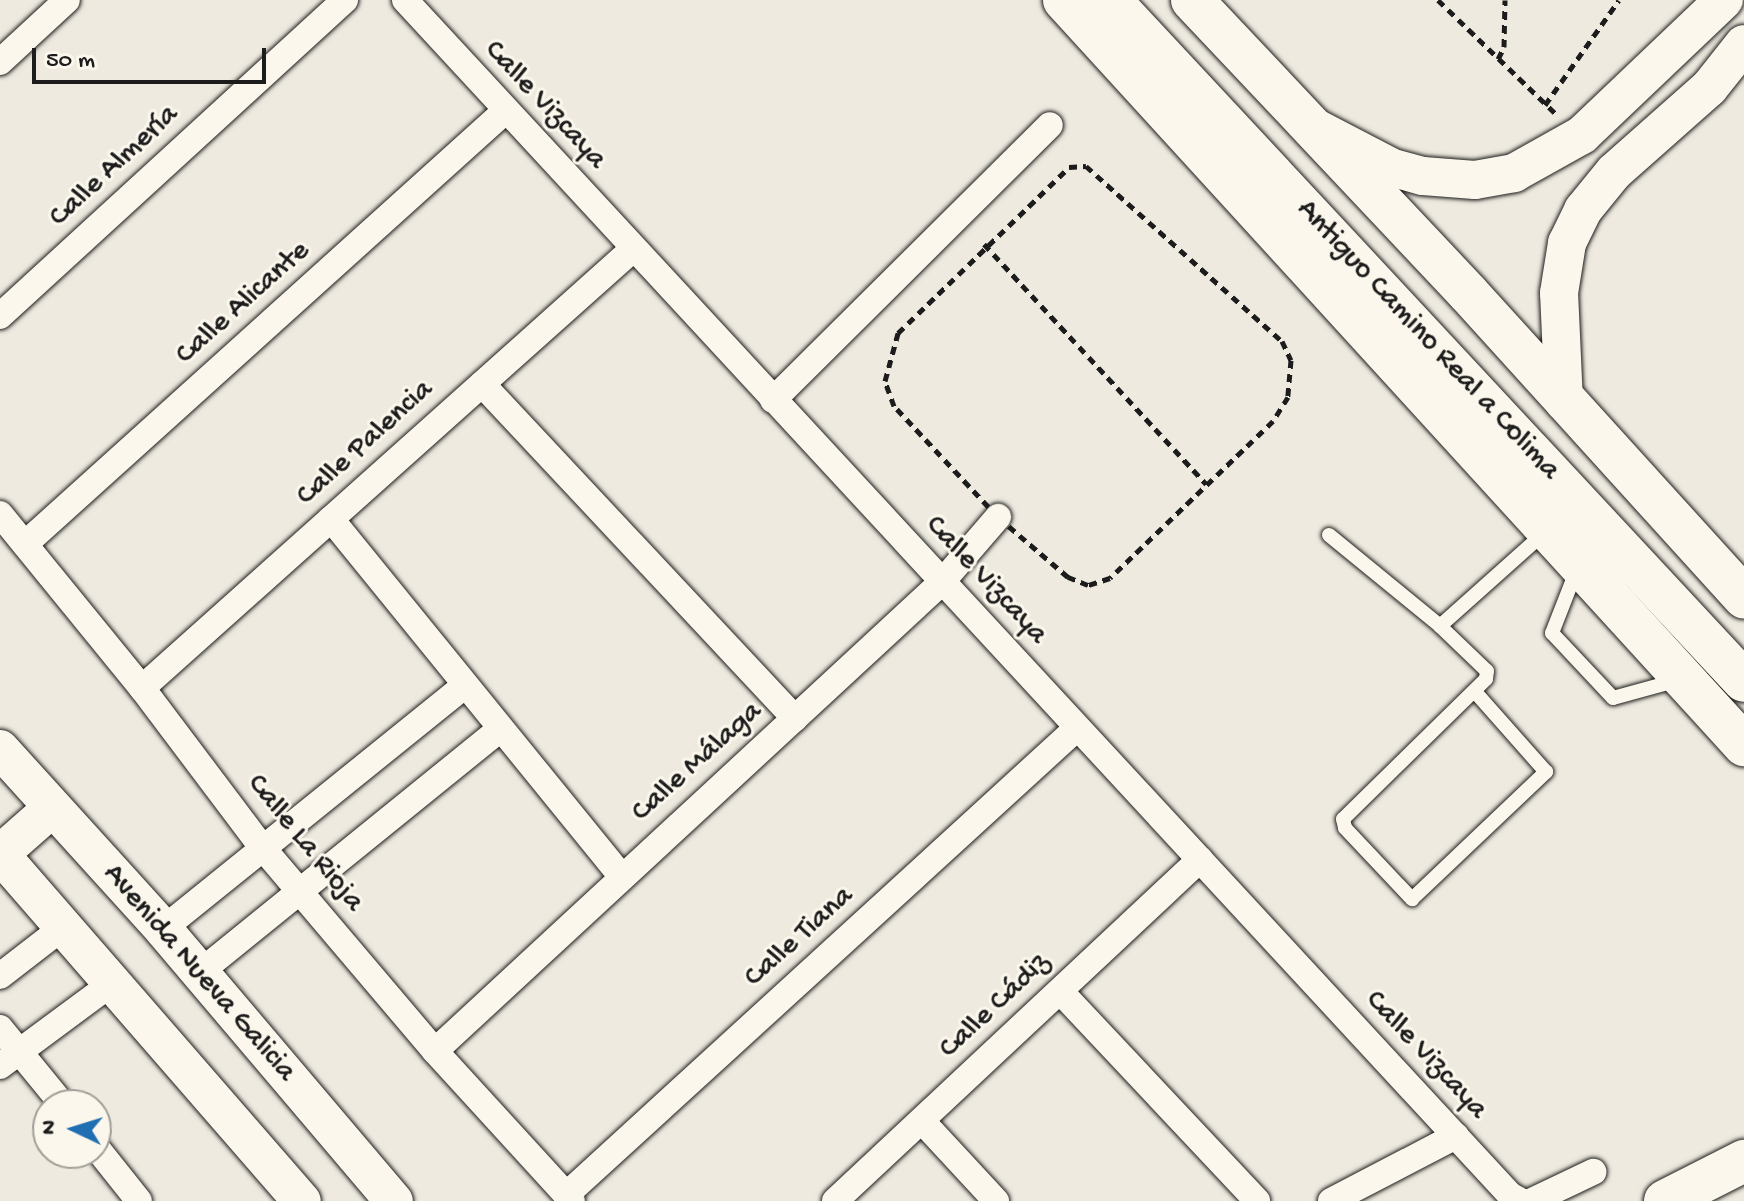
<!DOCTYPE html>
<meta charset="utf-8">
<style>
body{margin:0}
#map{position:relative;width:1744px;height:1201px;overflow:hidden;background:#eeeadf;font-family:"Gochi Hand",sans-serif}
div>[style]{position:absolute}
.path>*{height:5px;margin-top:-2.5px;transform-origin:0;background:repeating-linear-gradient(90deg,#1c1c1c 0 8px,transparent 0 14px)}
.roads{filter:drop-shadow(0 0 2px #1c1c1c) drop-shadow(0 0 2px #1c1c1c)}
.lane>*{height:14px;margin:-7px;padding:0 7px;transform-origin:7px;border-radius:7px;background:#fbf7ec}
.street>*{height:26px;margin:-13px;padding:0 13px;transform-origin:13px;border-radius:13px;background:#fbf7ec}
.secondary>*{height:38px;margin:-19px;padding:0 19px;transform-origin:19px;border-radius:19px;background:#fbf7ec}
.primary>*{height:42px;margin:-21px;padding:0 21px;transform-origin:21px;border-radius:21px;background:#fbf7ec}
span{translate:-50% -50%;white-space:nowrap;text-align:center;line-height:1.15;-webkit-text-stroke:6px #fbf7ec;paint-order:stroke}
.street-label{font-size:30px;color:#1c1c1c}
.north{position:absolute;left:32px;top:1089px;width:80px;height:80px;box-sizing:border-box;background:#fbf7ec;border:2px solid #a29f99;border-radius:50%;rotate:274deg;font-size:22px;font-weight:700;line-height:32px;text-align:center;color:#1c1c1c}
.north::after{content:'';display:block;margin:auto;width:28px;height:36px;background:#1f6fb2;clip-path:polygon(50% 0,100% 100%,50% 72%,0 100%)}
.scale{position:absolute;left:32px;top:48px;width:234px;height:36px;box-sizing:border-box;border:4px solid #1c1c1c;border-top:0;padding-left:10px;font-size:24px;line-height:28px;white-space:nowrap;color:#1c1c1c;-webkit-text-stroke:6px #fbf7ec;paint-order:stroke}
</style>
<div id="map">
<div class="path">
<i style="left:1438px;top:0;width:163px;rotate:44deg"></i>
<i style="left:1498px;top:59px;width:13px;rotate:-63deg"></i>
<i style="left:1504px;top:47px;width:47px;rotate:-88.8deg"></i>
<i style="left:1545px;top:105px;width:128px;rotate:-54.8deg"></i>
<i style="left:1086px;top:166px;width:263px;rotate:41.8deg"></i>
<i style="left:1282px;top:341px;width:21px;rotate:65deg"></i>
<i style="left:1291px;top:360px;width:37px;rotate:95deg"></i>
<i style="left:1288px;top:397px;width:28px;rotate:122deg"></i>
<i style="left:1273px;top:421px;width:226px;rotate:136.1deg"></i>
<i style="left:1110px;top:578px;width:23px;rotate:162deg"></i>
<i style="left:1088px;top:585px;width:22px;rotate:-158deg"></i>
<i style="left:1068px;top:577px;width:92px;rotate:-139.4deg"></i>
<i style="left:998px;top:517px;width:152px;rotate:-133.1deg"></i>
<i style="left:894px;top:406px;width:27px;rotate:-110deg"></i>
<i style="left:885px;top:381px;width:50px;rotate:-74.8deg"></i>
<i style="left:898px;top:333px;width:238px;rotate:-44.1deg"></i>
<i style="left:1069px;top:167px;width:17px;rotate:-3deg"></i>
<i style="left:984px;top:244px;width:327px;rotate:47.2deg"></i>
</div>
<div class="roads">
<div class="lane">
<i style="left:1329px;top:535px;width:144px;rotate:39.3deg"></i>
<i style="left:1440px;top:626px;width:140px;rotate:-41.8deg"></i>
<i style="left:1577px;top:569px;width:69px;rotate:111.3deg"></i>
<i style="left:1552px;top:633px;width:89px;rotate:46.8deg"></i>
<i style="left:1613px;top:698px;width:68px;rotate:-15.3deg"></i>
<i style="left:1440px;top:626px;width:65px;rotate:43.8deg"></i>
<i style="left:1487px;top:671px;width:8px;rotate:97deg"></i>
<i style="left:1486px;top:679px;width:200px;rotate:135.6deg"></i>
<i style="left:1343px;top:819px;width:9px;rotate:77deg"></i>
<i style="left:1345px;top:828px;width:98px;rotate:46.7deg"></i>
<i style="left:1412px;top:899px;width:185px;rotate:-43.5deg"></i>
<i style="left:1546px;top:772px;width:106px;rotate:-131.5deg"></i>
</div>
<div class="street">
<i style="left:405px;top:0;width:1628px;rotate:47.24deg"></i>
<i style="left:1510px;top:1195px;width:13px;rotate:29deg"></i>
<i style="left:0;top:62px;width:91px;rotate:-42.8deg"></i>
<i style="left:0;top:316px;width:468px;rotate:-42.5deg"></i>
<i style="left:482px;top:384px;width:458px;rotate:46.9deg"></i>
<i style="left:773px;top:400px;width:390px;rotate:-44.8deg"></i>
<i style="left:0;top:514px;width:225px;rotate:50.8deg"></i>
<i style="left:142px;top:688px;width:199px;rotate:53deg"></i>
<i style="left:262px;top:847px;width:267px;rotate:49.7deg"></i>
<i style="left:435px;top:1051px;width:203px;rotate:47.6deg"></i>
<i style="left:331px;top:519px;width:460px;rotate:50.9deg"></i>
<i style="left:25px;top:544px;width:646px;rotate:-42.05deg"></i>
<i style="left:142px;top:688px;width:659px;rotate:-41.8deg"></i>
<i style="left:163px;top:929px;width:388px;rotate:-38.9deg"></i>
<i style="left:199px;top:973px;width:387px;rotate:-39deg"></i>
<i style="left:0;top:976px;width:78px;rotate:-37.7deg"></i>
<i style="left:1060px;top:991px;width:288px;rotate:46.8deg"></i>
<i style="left:0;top:1028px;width:99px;rotate:50.7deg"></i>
<i style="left:435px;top:1051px;width:691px;rotate:-42.77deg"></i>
<i style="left:942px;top:582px;width:86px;rotate:-49.3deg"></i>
<i style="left:0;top:1066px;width:138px;rotate:-36.5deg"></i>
<i style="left:922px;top:1121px;width:109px;rotate:47.2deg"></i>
<i style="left:96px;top:1147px;width:69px;rotate:51.5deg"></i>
<i style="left:566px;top:1195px;width:692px;rotate:-42.42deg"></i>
<i style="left:835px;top:1201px;width:500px;rotate:-43.1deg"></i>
<i style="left:1331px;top:1201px;width:141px;rotate:-27.5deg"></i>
<i style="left:1532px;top:1201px;width:68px;rotate:-25.4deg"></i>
</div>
<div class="secondary">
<i style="left:1318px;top:129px;width:85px;rotate:27.5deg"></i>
<i style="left:1393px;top:168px;width:31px;rotate:15deg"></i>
<i style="left:1423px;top:176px;width:52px;rotate:4.4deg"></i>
<i style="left:1475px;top:180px;width:40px;rotate:-10deg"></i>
<i style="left:1514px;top:173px;width:78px;rotate:-29.2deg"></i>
<i style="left:1582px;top:135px;width:196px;rotate:-43.6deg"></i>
<i style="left:1564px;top:402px;width:109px;rotate:-92.6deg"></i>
<i style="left:1559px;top:293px;width:51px;rotate:-80.9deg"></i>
<i style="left:1567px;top:243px;width:37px;rotate:-64deg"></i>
<i style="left:1583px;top:210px;width:49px;rotate:-50.8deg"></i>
<i style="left:1614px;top:172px;width:127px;rotate:-41.5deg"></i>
<i style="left:1709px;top:88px;width:56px;rotate:-51.5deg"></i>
<i style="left:0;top:749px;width:243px;rotate:47.8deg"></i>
<i style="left:163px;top:929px;width:357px;rotate:49.7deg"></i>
<i style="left:0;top:854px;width:460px;rotate:49deg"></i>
<i style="left:0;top:854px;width:68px;rotate:-41.4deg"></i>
</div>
<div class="primary">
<i style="left:1064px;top:0;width:1009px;rotate:47.61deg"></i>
<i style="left:1110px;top:0;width:930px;rotate:47.05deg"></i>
<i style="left:1192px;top:0;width:403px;rotate:46.7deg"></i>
<i style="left:1468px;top:293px;width:411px;rotate:47.8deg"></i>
<i style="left:1665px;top:1201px;width:89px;rotate:-26.9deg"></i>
</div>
</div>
<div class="street-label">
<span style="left:544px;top:106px;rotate:47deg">Calle Vizcaya</span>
<span style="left:115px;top:167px;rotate:-43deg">Calle Almería</span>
<span style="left:244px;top:304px;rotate:-42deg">Calle Alicante</span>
<span style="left:1427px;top:341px;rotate:47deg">Antiguo Camino Real a Colima</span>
<span style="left:366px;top:444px;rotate:-42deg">Calle Palencia</span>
<span style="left:985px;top:581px;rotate:47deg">Calle Vizcaya</span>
<span style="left:698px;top:763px;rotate:-42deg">Calle Málaga</span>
<span style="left:304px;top:844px;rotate:51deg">Calle La Rioja</span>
<span style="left:800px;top:938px;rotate:-42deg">Calle Tiana</span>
<span style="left:198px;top:974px;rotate:49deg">Avenida Nueva Galicia</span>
<span style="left:996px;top:1007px;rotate:-43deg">Calle Cádiz</span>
<span style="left:1425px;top:1056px;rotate:47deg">Calle Vizcaya</span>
</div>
<div class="north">N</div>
<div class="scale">50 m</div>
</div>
